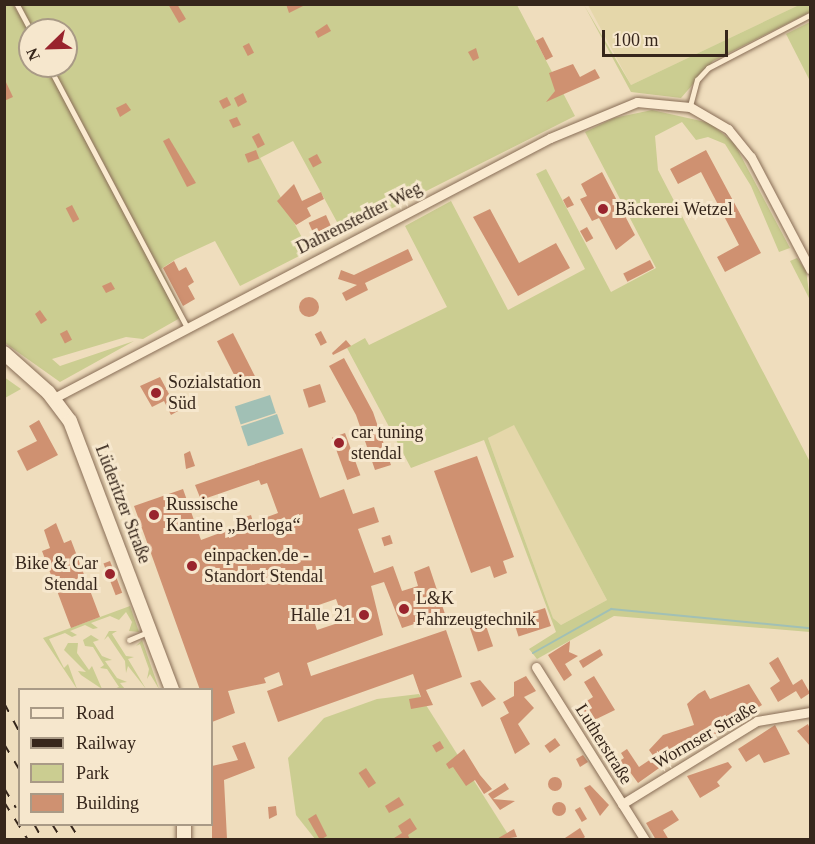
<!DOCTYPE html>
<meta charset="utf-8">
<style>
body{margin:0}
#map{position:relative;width:815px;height:844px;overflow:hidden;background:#efddbd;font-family:Georgia,serif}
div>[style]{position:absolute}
.farmland>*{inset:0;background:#e5d7aa}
.green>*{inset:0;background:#cbcd91}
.water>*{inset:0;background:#a1c0b5;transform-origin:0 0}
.stream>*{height:2px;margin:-1px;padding:0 1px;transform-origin:1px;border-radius:1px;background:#a1c0b5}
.building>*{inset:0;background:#cf9171;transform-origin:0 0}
.round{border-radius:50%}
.roads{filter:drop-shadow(0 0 2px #886d56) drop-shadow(0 0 2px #886d56)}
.lane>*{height:4.5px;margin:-2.25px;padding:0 2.25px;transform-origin:2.25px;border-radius:2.25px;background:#faead0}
.street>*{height:9px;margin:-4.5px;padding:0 4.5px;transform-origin:4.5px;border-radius:4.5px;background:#faead0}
.secondary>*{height:14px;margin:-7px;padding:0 7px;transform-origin:7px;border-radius:7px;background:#faead0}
.rail>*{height:2px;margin-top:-1px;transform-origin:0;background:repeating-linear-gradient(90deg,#36261b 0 10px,transparent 0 20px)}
.dots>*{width:16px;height:16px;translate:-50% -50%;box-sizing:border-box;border:3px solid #f6e7cd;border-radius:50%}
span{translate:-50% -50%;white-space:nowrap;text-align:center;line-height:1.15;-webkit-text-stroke:6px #f6e7cd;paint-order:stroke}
.poi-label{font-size:18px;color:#36261b}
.left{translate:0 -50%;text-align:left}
.right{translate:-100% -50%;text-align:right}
.street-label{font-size:18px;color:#36261b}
.frame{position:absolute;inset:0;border:6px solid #36261b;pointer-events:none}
.legend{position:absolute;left:18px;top:688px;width:195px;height:138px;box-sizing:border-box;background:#f6e7cd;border:2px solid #a99a86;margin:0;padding:8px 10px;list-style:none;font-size:18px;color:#36261b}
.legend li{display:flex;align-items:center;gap:12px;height:30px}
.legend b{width:30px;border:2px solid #a99a86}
.north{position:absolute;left:18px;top:18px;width:60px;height:60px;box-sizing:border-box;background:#f6e7cd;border:2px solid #a99a86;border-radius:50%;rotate:247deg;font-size:16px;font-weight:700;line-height:24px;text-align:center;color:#36261b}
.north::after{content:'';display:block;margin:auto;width:21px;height:27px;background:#99242d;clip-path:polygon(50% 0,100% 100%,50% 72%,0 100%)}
.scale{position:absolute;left:602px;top:30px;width:126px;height:27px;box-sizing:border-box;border:3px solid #36261b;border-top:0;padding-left:8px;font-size:18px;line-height:21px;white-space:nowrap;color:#36261b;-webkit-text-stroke:4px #f6e7cd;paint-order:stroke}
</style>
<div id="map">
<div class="farmland">
<i style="clip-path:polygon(588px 5px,799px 5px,631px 85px)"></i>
<i style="clip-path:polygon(514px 424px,607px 600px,561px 625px,553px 618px,488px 438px)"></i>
</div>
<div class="green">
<i style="clip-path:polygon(4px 5px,13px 5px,30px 32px,30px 66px,46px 66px,180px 318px,143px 339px,126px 337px,52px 359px,60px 366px,134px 341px,60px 382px,5px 343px)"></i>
<i style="clip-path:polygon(20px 5px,517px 5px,575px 116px,343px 233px,293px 141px,260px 158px,309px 251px,240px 286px,215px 241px,176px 259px,161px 269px,184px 315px,52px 66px,66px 66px,66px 30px,34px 30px)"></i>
<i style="clip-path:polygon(584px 5px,631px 85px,799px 5px,810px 5px,810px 12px,713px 61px,681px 98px,631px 92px)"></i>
<i style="clip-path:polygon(810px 22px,810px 81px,786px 34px)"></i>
<i style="clip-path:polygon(evenodd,652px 110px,710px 123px,734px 143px,790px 248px,779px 252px,751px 186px,725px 144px,708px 137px,696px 140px,682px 122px,655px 136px,658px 170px,810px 462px,810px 632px,614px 616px,537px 659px,529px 649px,556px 632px,484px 440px,411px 468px,347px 348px,365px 338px,369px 345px,447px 307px,405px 226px,451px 201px,508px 310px,585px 269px,536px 174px,546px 169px,611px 292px,656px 268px,585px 132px,614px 118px,652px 110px,514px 425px,607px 600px,561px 625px,553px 618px,488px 438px,514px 425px)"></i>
<i style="clip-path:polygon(797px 258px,806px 270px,810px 300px,790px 261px)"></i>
<i style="clip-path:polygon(4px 377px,21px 389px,5px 398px,4px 397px)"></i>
<i style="clip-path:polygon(130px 606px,139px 632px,129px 631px,132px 622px,126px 612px,119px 620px,110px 616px,91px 623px,98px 628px,93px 629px,85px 625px,70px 631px,77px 635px,72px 637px,65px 633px,49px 639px,64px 668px,68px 664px,77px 689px,43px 638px)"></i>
<i style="clip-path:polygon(109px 631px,117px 631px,112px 634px,126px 656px,134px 657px,128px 659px,146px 689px,128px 666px,126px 673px,125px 661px,108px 636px,104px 640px)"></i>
<i style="clip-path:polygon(91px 635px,99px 640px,93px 642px,102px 656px,112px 660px,105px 661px,117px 678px,127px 682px,120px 683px,125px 689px,114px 689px,119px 687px,107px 669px,100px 668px,104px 665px,93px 647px,85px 646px,83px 640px)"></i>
<i style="clip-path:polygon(142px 640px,159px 689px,150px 674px,147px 679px,149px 669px,140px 644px,136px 646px)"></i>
<i style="clip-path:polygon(68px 643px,78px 643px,77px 653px,89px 670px,92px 666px,102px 689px,81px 675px,78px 671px,86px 672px,64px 650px)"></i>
<i style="clip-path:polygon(419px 694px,511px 839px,315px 839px,296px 815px,288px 758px,324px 718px,377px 699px)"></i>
</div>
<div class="water">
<i style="left:270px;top:395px;width:19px;height:37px;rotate:72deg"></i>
<i style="left:277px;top:414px;width:21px;height:38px;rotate:71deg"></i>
</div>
<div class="stream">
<i style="left:533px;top:653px;width:90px;rotate:-29.4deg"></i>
<i style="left:611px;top:609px;width:200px;rotate:5.5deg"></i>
</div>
<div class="building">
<i style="clip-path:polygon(168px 4px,177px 4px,186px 19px,179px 23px)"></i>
<i style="clip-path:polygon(286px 4px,307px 4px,289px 13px)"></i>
<i style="clip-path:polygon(327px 24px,331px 31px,318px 38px,315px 32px)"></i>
<i style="left:543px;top:37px;width:22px;height:8px;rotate:63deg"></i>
<i style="left:249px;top:43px;width:11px;height:7px;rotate:63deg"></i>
<i style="clip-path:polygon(476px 48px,479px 58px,473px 61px,468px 52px)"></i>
<i style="clip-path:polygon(573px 64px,580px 77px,595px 69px,600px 78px,546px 102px,555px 91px,549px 73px)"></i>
<i style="clip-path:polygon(4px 78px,13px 97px,4px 101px)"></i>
<i style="clip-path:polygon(243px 93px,247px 102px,238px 107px,234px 98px)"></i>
<i style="left:227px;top:97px;width:9px;height:9px;rotate:63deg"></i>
<i style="clip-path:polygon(126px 103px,131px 110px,120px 117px,116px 108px)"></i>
<i style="clip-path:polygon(237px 117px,241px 125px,233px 128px,229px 120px)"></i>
<i style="left:259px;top:133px;width:13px;height:8px;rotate:63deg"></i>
<i style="clip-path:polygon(169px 138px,196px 183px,187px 187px,163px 141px)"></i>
<i style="left:256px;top:150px;width:9px;height:12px;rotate:69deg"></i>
<i style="clip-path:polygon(706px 150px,761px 253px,725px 272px,717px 257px,739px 245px,701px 172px,678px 184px,670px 169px)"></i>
<i style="left:317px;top:154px;width:10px;height:10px;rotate:61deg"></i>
<i style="clip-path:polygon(602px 172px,635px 235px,616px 250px,599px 218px,592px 221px,580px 199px,587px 196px,581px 184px)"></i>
<i style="clip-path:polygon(294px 184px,302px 201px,321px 192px,324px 199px,307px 208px,311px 216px,296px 225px,277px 201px)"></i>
<i style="clip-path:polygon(569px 196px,574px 205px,567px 208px,563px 200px)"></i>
<i style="left:72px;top:205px;width:16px;height:7px;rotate:63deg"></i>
<i style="clip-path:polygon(490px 209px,519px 263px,556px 243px,570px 268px,518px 296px,473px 217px)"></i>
<i style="left:326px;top:215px;width:12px;height:19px;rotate:66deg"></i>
<i style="left:587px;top:227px;width:13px;height:8px;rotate:61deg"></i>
<i style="clip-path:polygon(408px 249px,413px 260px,365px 283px,368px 290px,346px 301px,342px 293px,357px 285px,338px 279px,341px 270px,354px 275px)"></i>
<i style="left:650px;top:260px;width:9px;height:30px;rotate:63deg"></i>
<i style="clip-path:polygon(174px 261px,179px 271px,186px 267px,194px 282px,188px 286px,195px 299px,183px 306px,163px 268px)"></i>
<i style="clip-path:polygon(111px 282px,115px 289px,106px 293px,102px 286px)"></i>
<i class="round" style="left:299px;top:297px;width:20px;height:20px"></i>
<i style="clip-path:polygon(40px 310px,47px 320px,41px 324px,35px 314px)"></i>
<i style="left:67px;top:330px;width:11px;height:8px;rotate:63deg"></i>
<i style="left:321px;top:331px;width:13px;height:7px;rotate:63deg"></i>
<i style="left:233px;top:333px;width:54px;height:18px;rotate:63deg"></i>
<i style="clip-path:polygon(346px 340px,351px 346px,333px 355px,332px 353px)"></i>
<i style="clip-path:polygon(344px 358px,373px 412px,391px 465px,375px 470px,356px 415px,329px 366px)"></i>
<i style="clip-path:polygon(160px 377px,178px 411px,171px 415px,164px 401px,152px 407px,140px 386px)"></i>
<i style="left:320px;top:384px;width:19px;height:18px;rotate:72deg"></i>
<i style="clip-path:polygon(39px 420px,58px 455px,27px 471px,17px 451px,37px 441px,29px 426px)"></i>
<i style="left:345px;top:433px;width:45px;height:14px;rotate:70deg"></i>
<i style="clip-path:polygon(evenodd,302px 448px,320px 498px,344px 489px,353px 514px,374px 507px,379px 522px,358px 529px,374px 573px,393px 566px,402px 591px,418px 586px,414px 572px,429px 566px,445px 614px,402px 628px,384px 582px,371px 586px,383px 635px,307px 663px,311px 676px,446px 630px,462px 677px,426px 690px,433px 705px,411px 709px,409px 699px,421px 697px,413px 674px,278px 722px,267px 691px,283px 685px,279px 672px,264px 678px,266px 683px,228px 691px,235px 713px,212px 722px,212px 690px,200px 690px,134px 506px,183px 489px,201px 540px,244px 524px,242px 518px,251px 515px,253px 522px,278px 513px,267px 483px,261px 485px,259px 480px,201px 500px,195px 485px,302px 448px,336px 599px,344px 621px,317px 630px,310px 608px,336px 599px)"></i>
<i style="clip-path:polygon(190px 451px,195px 466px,186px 469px,184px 454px)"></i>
<i style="clip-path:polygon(477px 456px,514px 557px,503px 561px,507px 573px,494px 578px,490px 566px,471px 573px,434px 471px)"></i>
<i style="clip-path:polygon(56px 523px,64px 543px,71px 540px,100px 617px,71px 628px,42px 551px,50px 548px,44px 530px)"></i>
<i style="left:390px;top:535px;width:9px;height:9px;rotate:72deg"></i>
<i style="left:110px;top:561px;width:34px;height:7px;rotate:69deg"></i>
<i style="left:545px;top:608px;width:19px;height:34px;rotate:72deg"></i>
<i style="left:483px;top:617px;width:31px;height:16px;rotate:71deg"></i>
<i style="clip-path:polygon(570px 641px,569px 652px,578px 656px,565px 664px,572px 675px,564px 681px,548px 655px)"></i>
<i style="clip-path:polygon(600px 649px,603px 655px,583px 668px,579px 661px)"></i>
<i style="clip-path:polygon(778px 657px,793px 685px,802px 679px,810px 693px,801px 699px,796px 691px,778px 702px,770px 688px,780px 681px,769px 663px)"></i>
<i style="clip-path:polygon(526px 676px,536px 691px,524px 697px,534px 708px,518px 724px,530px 744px,515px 754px,500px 718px,509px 713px,503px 702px,514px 696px,514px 682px)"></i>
<i style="clip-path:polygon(594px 676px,615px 710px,584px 725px,574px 709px,593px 697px,584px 682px)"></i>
<i style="clip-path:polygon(480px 680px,496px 699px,482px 707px,470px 683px)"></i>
<i style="clip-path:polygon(749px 684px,762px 705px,704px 741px,701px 737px,685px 741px,657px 758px,662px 766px,638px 783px,630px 772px,617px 777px,610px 767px,624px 758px,621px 753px,627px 749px,639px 767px,654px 757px,649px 750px,663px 735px,694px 725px,687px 704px,698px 694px,705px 690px,710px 699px)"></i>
<i style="clip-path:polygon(808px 724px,810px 729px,810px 746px,797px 731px)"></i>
<i style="clip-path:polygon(775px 725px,790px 754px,764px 763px,759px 754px,746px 762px,738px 749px)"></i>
<i style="left:555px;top:738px;width:9px;height:13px;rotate:54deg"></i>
<i style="left:607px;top:739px;width:13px;height:12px;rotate:61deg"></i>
<i style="left:440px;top:741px;width:8px;height:9px;rotate:60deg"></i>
<i style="clip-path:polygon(245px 742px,255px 768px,224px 780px,227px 839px,212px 840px,212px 766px,238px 760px,232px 746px)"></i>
<i style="clip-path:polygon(464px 749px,480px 775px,492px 789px,484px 794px,475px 780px,466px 786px,453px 767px,449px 769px,446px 764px)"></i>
<i style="clip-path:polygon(583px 755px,588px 762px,580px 767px,576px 759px)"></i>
<i style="clip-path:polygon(728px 762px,732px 767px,717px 782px,720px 786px,700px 798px,687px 776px)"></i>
<i style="left:366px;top:768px;width:18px;height:9px;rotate:56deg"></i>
<i class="round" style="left:548px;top:777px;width:14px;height:14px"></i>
<i style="clip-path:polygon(505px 783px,509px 789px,493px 799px,515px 801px,500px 810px,488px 794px)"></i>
<i style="clip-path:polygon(590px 785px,609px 805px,600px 816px,584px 788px)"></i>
<i style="clip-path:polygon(399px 797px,404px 805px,389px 813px,385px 806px)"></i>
<i class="round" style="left:552px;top:802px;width:14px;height:14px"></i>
<i style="clip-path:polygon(276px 806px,277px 815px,269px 819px,268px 807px)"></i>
<i style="left:580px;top:807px;width:14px;height:6px;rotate:60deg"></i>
<i style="clip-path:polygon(672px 810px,679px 820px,663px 830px,669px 840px,656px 840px,646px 823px)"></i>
<i style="clip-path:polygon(316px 814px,327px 836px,320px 840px,308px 819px)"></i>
<i style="clip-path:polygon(410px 818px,417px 829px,408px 835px,410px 840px,391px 840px,402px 833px,398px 826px)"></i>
<i style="clip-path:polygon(580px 828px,585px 837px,581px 840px,562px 840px)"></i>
<i style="clip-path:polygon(514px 829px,517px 837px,495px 840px,512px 830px)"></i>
</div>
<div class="roads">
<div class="lane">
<i style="left:17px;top:4px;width:30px;rotate:62deg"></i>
<i style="left:49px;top:66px;width:295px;rotate:62.1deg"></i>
<i style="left:690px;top:106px;width:27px;rotate:-75deg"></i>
<i style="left:697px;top:80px;width:16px;rotate:-47deg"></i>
<i style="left:708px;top:68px;width:115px;rotate:-27.5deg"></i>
<i style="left:129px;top:640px;width:21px;rotate:-23deg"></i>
</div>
<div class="street">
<i style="left:54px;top:398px;width:560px;rotate:-27.66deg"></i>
<i style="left:550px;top:138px;width:94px;rotate:-22.5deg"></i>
<i style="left:637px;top:102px;width:53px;rotate:5.4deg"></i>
<i style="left:690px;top:107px;width:44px;rotate:30.1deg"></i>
<i style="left:728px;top:129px;width:36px;rotate:51deg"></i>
<i style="left:751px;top:157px;width:127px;rotate:62.2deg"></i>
<i style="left:536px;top:667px;width:204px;rotate:57.8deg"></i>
<i style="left:622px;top:804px;width:158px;rotate:-31.6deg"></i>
<i style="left:757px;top:721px;width:54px;rotate:-9.6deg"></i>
</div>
<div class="secondary">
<i style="left:4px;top:353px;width:59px;rotate:41.6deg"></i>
<i style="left:48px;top:392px;width:36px;rotate:53deg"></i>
<i style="left:70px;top:421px;width:288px;rotate:69.2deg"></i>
<i style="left:184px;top:840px;width:16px;rotate:-90deg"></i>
</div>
</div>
<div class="rail">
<i style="left:4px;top:703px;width:34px;rotate:62deg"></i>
<i style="left:4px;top:744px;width:31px;rotate:59deg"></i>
<i style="left:4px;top:788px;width:23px;rotate:59deg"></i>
<i style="left:4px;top:802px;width:45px;rotate:57.7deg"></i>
<i style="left:34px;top:824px;width:18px;rotate:61deg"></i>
<i style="left:52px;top:824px;width:19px;rotate:58deg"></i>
<i style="left:70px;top:824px;width:19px;rotate:58deg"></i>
</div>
<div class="dots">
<i style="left:603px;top:209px;background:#99242d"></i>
<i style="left:156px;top:393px;background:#99242d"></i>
<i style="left:339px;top:443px;background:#99242d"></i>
<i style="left:154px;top:515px;background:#99242d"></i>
<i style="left:192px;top:566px;background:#99242d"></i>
<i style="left:110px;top:574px;background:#99242d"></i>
<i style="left:404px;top:609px;background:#99242d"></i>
<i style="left:364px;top:615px;background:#99242d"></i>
</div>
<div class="poi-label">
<span class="left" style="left:615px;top:209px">Bäckerei Wetzel</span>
<span class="left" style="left:168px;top:393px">Sozialstation<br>Süd</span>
<span class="left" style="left:351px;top:443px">car tuning<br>stendal</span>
<span class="left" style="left:166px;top:515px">Russische<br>Kantine „Berloga“</span>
<span class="left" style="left:204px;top:566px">einpacken.de -<br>Standort Stendal</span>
<span class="right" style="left:98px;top:574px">Bike &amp; Car<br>Stendal</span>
<span class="left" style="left:416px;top:609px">L&amp;K<br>Fahrzeugtechnik</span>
<span class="right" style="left:352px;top:615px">Halle 21</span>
</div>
<div class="street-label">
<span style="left:359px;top:218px;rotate:-27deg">Dahrenstedter Weg</span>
<span style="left:123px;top:504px;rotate:69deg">Lüderitzer Straße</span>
<span style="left:705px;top:735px;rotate:-30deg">Wormser Straße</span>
<span style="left:604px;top:744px;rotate:58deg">Lutherstraße</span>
</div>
<div class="frame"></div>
<ul class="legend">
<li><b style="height:8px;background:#faead0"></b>Road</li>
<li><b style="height:8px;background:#36261b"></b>Railway</li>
<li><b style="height:16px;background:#cbcd91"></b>Park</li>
<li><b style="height:16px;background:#cf9171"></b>Building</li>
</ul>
<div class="north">N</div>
<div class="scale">100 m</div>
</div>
